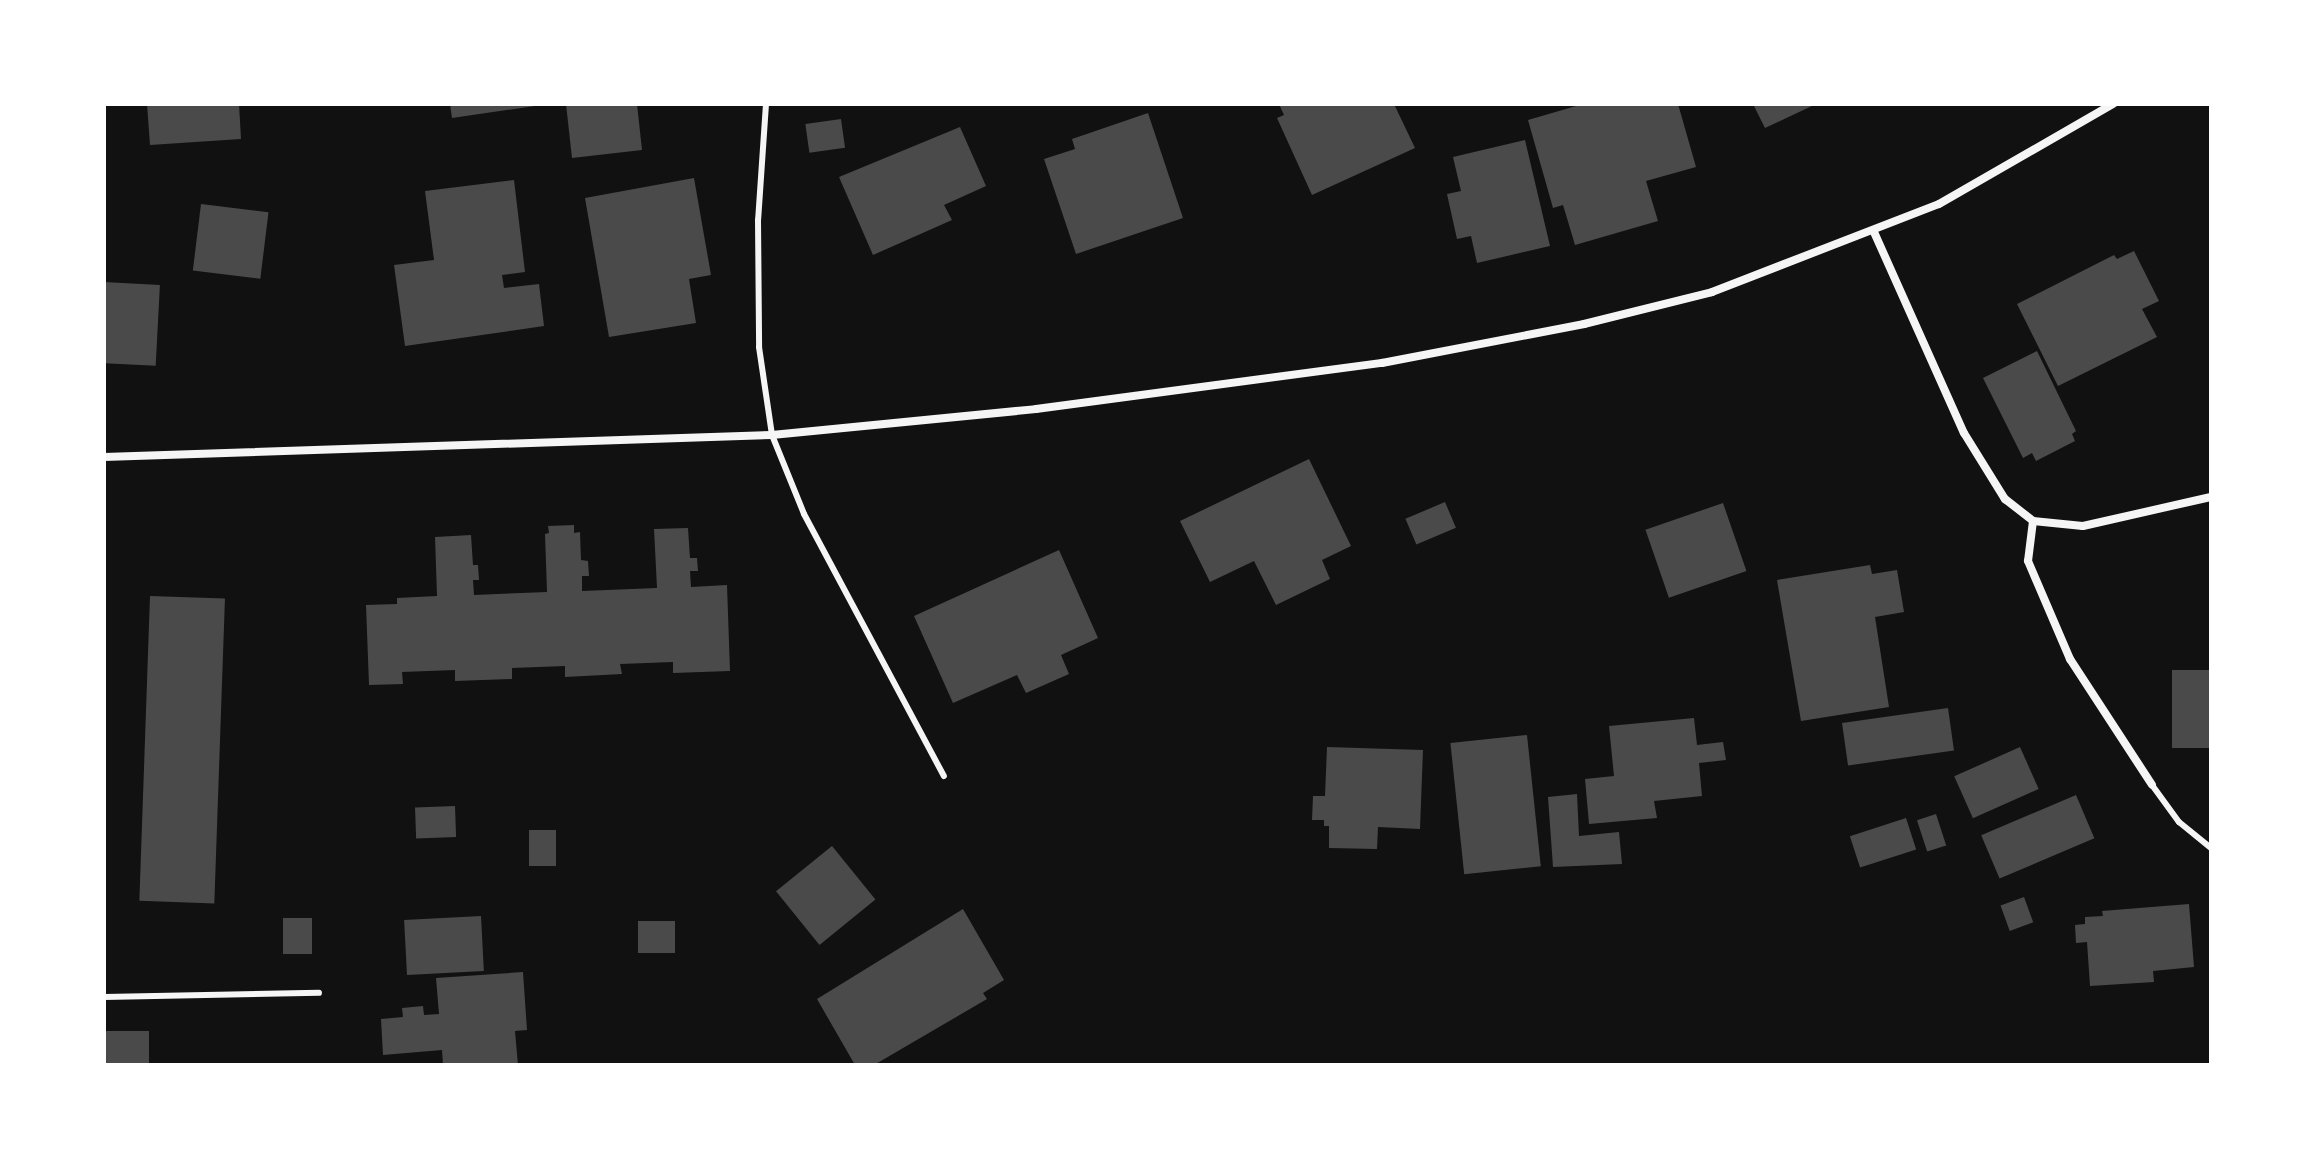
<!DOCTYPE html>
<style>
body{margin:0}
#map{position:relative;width:2315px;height:1169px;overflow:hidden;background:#111;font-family:Georgia,serif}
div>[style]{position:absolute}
.building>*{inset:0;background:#4a4a4a;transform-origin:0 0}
.service>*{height:6px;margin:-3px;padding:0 3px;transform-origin:3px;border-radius:3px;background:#f5f5f5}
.minor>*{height:8px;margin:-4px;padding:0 4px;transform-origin:4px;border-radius:4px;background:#f5f5f5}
span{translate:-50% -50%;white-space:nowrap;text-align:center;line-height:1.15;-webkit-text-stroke:8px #fff;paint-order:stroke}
.frame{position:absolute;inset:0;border:106px solid #fff;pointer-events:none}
</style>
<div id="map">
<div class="building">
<i style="clip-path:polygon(147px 104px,239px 104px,241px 139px,150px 145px)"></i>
<i style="clip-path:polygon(450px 104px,535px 104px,535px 106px,452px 118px)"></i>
<i style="clip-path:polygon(566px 104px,637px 104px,642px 150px,572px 158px)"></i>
<i style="clip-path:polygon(1279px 104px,1394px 104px,1415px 148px,1312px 195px,1277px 118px,1284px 115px)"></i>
<i style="clip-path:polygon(1583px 104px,1678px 104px,1696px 167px,1646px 181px,1658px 221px,1575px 245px,1563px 205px,1553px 208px,1528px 120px)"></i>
<i style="clip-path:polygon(1753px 104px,1816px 104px,1765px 128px)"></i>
<i style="clip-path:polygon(1148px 113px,1183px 218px,1076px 254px,1044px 159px,1075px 149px,1072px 139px)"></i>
<i style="left:841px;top:119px;width:29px;height:36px;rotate:82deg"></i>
<i style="clip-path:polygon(960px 127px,986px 186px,944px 205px,952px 220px,873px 255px,839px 177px)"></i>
<i style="clip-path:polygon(1525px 140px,1550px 246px,1477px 263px,1471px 236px,1457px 239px,1447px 194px,1461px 191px,1453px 157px)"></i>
<i style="clip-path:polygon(694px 178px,711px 275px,689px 279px,696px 323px,609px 337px,585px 198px)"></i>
<i style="clip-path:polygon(514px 180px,525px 272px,502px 275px,504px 288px,539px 284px,544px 326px,405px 346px,394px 265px,434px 260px,425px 191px)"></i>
<i style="left:201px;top:204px;width:68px;height:67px;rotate:7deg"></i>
<i style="clip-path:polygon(2134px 251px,2159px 301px,2142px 309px,2157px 337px,2058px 386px,2017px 304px,2114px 255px,2117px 259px)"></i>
<i style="left:104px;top:282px;width:56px;height:81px;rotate:3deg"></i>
<i style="clip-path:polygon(2037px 351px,2076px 431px,2072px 434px,2075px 441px,2036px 461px,2032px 453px,2023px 458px,1983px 378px)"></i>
<i style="clip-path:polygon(1309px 459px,1351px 546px,1322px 560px,1330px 579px,1276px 605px,1254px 561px,1210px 582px,1180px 521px)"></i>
<i style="left:1445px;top:502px;width:28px;height:43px;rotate:67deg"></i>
<i style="left:1723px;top:503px;width:72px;height:82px;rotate:71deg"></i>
<i style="clip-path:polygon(574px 525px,574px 533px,580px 532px,581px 560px,588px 561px,589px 576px,582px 576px,582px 591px,657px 588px,654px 529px,688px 528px,690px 558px,697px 558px,698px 571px,690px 571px,691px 587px,727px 585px,730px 671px,673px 673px,673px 662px,620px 664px,622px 674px,565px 677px,565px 666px,512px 668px,512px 679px,455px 681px,455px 670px,402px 672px,403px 684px,369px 685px,366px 605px,397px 604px,397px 598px,437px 596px,435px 537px,471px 535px,473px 565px,478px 565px,479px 580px,473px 580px,474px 595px,547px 592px,545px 534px,549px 533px,548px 526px)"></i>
<i style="clip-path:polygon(1059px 550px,1098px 638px,1061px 655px,1069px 674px,1026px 693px,1017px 675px,953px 703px,914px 616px)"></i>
<i style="clip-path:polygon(1870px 565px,1872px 574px,1897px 570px,1904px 612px,1875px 617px,1889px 707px,1801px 721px,1777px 580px)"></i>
<i style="left:150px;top:596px;width:75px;height:305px;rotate:2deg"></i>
<i style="left:2211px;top:670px;width:78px;height:39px;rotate:90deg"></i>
<i style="left:1948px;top:708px;width:43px;height:107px;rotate:82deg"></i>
<i style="clip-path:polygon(1694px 718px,1697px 745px,1723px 742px,1726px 760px,1699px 763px,1702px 796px,1654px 801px,1657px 818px,1589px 824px,1585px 779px,1614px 776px,1609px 726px)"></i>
<i style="left:1527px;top:735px;width:132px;height:77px;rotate:84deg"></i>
<i style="clip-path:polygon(1327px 747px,1423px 750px,1420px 829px,1378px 827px,1377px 849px,1329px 848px,1329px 826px,1324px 826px,1324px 820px,1312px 820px,1313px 796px,1325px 796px)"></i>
<i style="left:2020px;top:747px;width:46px;height:72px;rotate:66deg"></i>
<i style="clip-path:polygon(1577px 794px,1579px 836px,1619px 832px,1622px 864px,1553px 867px,1548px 797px)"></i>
<i style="left:2076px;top:795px;width:47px;height:103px;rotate:67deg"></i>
<i style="left:455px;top:806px;width:31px;height:40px;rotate:88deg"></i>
<i style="left:1936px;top:814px;width:33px;height:20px;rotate:72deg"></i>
<i style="left:1906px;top:818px;width:33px;height:59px;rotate:72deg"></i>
<i style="left:529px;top:830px;width:27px;height:36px"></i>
<i style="left:832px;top:846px;width:69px;height:72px;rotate:51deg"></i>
<i style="left:2024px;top:897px;width:27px;height:25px;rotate:70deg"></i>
<i style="clip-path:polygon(2189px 904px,2194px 967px,2153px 971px,2154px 982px,2090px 986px,2087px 942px,2076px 943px,2075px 925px,2085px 924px,2085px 917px,2103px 916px,2102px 911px)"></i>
<i style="clip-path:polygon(963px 909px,1004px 980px,983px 993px,987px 999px,874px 1065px,855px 1065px,817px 999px)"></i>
<i style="left:481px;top:916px;width:55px;height:77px;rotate:87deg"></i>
<i style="left:283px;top:918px;width:29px;height:36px"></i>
<i style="left:638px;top:921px;width:37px;height:32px"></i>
<i style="clip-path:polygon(523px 972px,527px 1030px,515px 1031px,518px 1065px,443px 1065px,442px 1050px,383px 1055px,381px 1019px,403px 1017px,402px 1008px,423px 1006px,424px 1015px,439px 1014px,436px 978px)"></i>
<i style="left:149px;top:1031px;width:34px;height:45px;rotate:90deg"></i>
</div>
<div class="service">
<i style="left:766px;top:104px;width:116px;rotate:93.9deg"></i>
<i style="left:758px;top:220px;width:127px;rotate:89.5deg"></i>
<i style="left:759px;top:347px;width:89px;rotate:81.6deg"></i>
<i style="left:772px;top:435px;width:85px;rotate:67.9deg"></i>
<i style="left:804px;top:514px;width:297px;rotate:61.9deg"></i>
<i style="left:2152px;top:785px;width:46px;rotate:53.9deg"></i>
<i style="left:2179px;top:822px;width:41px;rotate:39.1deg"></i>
<i style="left:104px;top:997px;width:215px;rotate:-1.1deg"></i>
</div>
<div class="minor">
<i style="left:1874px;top:232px;width:220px;rotate:65.9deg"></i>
<i style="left:1964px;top:433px;width:78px;rotate:58.2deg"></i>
<i style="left:2005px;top:499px;width:36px;rotate:38deg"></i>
<i style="left:2033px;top:521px;width:50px;rotate:5.7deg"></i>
<i style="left:2083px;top:526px;width:131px;rotate:-12.8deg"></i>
<i style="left:104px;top:457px;width:668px;rotate:-1.89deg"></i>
<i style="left:772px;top:435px;width:265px;rotate:-5.6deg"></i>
<i style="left:1036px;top:409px;width:349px;rotate:-7.6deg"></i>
<i style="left:1382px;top:363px;width:206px;rotate:-10.9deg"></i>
<i style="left:1584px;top:324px;width:132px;rotate:-14deg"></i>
<i style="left:1712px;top:292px;width:243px;rotate:-21.2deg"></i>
<i style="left:1939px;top:204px;width:201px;rotate:-29.9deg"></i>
<i style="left:2033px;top:521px;width:40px;rotate:97.1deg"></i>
<i style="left:2028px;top:561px;width:107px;rotate:66.8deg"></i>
<i style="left:2070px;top:659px;width:150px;rotate:56.9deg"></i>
</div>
<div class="frame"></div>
</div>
